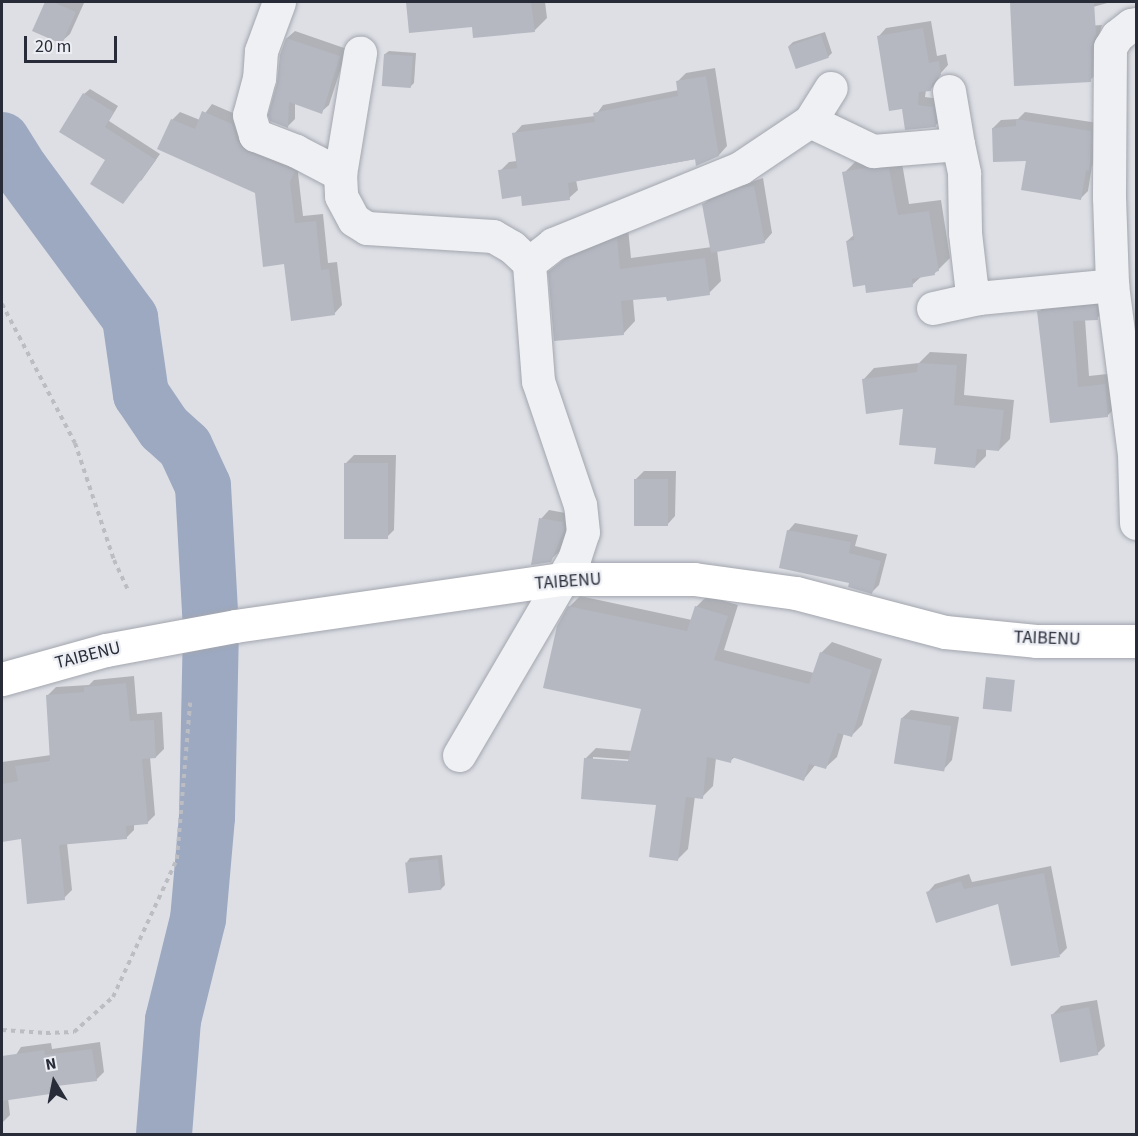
<!DOCTYPE html>
<style>
body{margin:0}
#map{position:relative;width:1138px;height:1136px;overflow:hidden;background:#dddfe5;font-family:"Source Sans 3",sans-serif}
div>[style]{position:absolute}
.shadow>*{inset:0;background:#0003}
.river>*{height:56px;margin:-28px;padding:0 28px;transform-origin:28px;border-radius:28px;background:#9ca9c1}
.building>*{inset:0;background:#b5b8c1;transform-origin:0 0}
.path>*{height:4px;margin-top:-2px;transform-origin:0;background:repeating-linear-gradient(90deg,#bbbdc3 0 4.5px,transparent 0 9px)}
.roads{filter:drop-shadow(0 0 2px #a3a6ae) drop-shadow(0 0 2px #a3a6ae)}
.street>*{height:33px;margin:-16.5px;padding:0 16.5px;transform-origin:16.5px;border-radius:16.5px;background:#eff0f4}
.primary>*{height:33px;margin:-16.5px;padding:0 16.5px;transform-origin:16.5px;border-radius:16.5px;background:#fff}
span{translate:-50% -50%;white-space:nowrap;text-align:center;line-height:1.15;-webkit-text-stroke:4.5px #eceef3;paint-order:stroke}
.street-label{font-size:18px;color:#282c39}
.frame{position:absolute;inset:0;border:3px solid #282c39;pointer-events:none}
.north{position:absolute;left:24px;top:1052px;width:60px;height:60px;-webkit-text-stroke:4px #eceef3;paint-order:stroke;rotate:350deg;font-size:16px;font-weight:700;line-height:24px;text-align:center;color:#282c39}
.north::after{content:'';display:block;margin:auto;width:21px;height:27px;background:#282c39;clip-path:polygon(50% 0,100% 100%,50% 72%,0 100%)}
.scale{position:absolute;left:24px;top:36px;width:93px;height:27px;box-sizing:border-box;border:3px solid #282c39;border-top:0;padding-left:8px;font-size:18px;line-height:21px;white-space:nowrap;color:#282c39;-webkit-text-stroke:4px #eceef3;paint-order:stroke}
</style>
<div id="map">
<div class="shadow">
<i style="clip-path:polygon(47px 2px,84px 3px,70px 34px,61px 42px,34px 30px)"></i>
<i style="clip-path:polygon(407px 2px,545px 2px,547px 18px,534px 31px,473px 26px,410px 32px)"></i>
<i style="clip-path:polygon(1087px 2px,1111px 2px,1089px 8px)"></i>
<i style="clip-path:polygon(931px 21px,937px 56px,946px 54px,948px 65px,939px 75px,938px 82px,930px 90px,926px 90px,925px 97px,940px 99px,943px 118px,935px 126px,903px 107px,879px 36px,886px 28px)"></i>
<i style="clip-path:polygon(1102px 25px,1098px 38px,1098px 73px,1090px 80px,1021px 30px)"></i>
<i style="clip-path:polygon(295px 31px,347px 49px,329px 105px,321px 112px,295px 103px,295px 119px,288px 126px,287px 38px)"></i>
<i style="clip-path:polygon(825px 32px,832px 53px,828px 57px,789px 46px,793px 42px)"></i>
<i style="clip-path:polygon(389px 51px,416px 53px,414px 83px,410px 87px,385px 54px)"></i>
<i style="clip-path:polygon(715px 68px,727px 146px,719px 155px,576px 180px,578px 190px,569px 198px,522px 195px,500px 171px,509px 162px,517px 161px,514px 134px,522px 125px,595px 116px,603px 105px,679px 90px,678px 81px,686px 73px)"></i>
<i style="clip-path:polygon(90px 89px,118px 106px,109px 121px,160px 154px,141px 181px,107px 160px,84px 94px)"></i>
<i style="clip-path:polygon(212px 104px,240px 116px,302px 163px,298px 173px,303px 216px,323px 214px,328px 263px,337px 262px,342px 305px,334px 314px,285px 262px,257px 192px,172px 120px,180px 112px,200px 120px)"></i>
<i style="clip-path:polygon(1025px 112px,1098px 123px,1096px 162px,1092px 166px,1088px 191px,1080px 199px,1027px 159px,993px 128px,1001px 120px,1018px 119px)"></i>
<i style="clip-path:polygon(878px 157px,901px 157px,909px 204px,941px 200px,950px 258px,934px 274px,922px 276px,912px 285px,866px 283px,847px 241px,855px 234px,844px 173px,856px 161px)"></i>
<i style="clip-path:polygon(763px 178px,772px 233px,764px 242px,717px 250px,721px 281px,709px 293px,633px 299px,635px 321px,623px 334px,550px 272px,576px 249px,628px 228px,631px 258px,712px 247px,704px 204px,713px 195px)"></i>
<i style="clip-path:polygon(1107px 295px,1109px 307px,1097px 318px,1085px 319px,1089px 376px,1116px 373px,1119px 404px,1107px 416px,1051px 421px,1039px 312px,1050px 300px)"></i>
<i style="clip-path:polygon(930px 352px,967px 354px,964px 395px,1014px 400px,1010px 439px,999px 450px,986px 448px,986px 456px,975px 467px,937px 447px,905px 408px,864px 379px,874px 368px,919px 363px)"></i>
<i style="clip-path:polygon(354px 455px,396px 455px,394px 530px,386px 538px,346px 463px)"></i>
<i style="clip-path:polygon(644px 471px,676px 471px,675px 516px,667px 525px,635px 480px)"></i>
<i style="clip-path:polygon(549px 510px,571px 514px,572px 520px,559px 552px,550px 560px,541px 519px)"></i>
<i style="clip-path:polygon(795px 523px,858px 535px,855px 546px,887px 554px,879px 585px,872px 592px,851px 581px,788px 531px)"></i>
<i style="clip-path:polygon(evenodd,580px 596px,692px 620px,696px 607px,707px 596px,738px 605px,724px 650px,814px 673px,821px 653px,832px 642px,882px 659px,862px 725px,851px 736px,844px 733px,837px 757px,826px 767px,816px 764px,804px 779px,735px 757px,730px 761px,716px 758px,713px 786px,702px 797px,695px 796px,688px 849px,678px 859px,657px 803px,585px 759px,596px 748px,632px 751px,643px 708px,569px 607px,580px 596px,593px 757px,636px 760px,636px 763px,593px 760px,593px 757px)"></i>
<i style="clip-path:polygon(134px 676px,137px 714px,162px 712px,164px 749px,156px 757px,150px 757px,155px 815px,147px 823px,134px 824px,134px 830px,126px 838px,67px 843px,72px 890px,64px 898px,22px 838px,2px 840px,2px 762px,51px 755px,48px 695px,56px 687px,89px 685px,94px 680px)"></i>
<i style="clip-path:polygon(911px 710px,959px 717px,952px 760px,944px 769px,902px 718px)"></i>
<i style="clip-path:polygon(442px 855px,445px 885px,441px 889px,407px 862px,410px 858px)"></i>
<i style="clip-path:polygon(1051px 866px,1067px 948px,1060px 955px,1000px 902px,928px 892px,935px 884px,969px 874px,972px 882px)"></i>
<i style="clip-path:polygon(1097px 1000px,1105px 1046px,1097px 1054px,1052px 1015px,1061px 1006px)"></i>
<i style="clip-path:polygon(100px 1042px,104px 1072px,96px 1080px,57px 1085px,49px 1093px,8px 1098px,10px 1115px,2px 1123px,2px 1059px,14px 1058px,21px 1047px,51px 1043px,52px 1049px)"></i>
</div>
<div class="river">
<i style="left:2px;top:140px;width:36px;rotate:58deg"></i>
<i style="left:21px;top:170px;width:184px;rotate:53.6deg"></i>
<i style="left:130px;top:318px;width:77px;rotate:81.8deg"></i>
<i style="left:141px;top:394px;width:41px;rotate:55.9deg"></i>
<i style="left:164px;top:428px;width:28px;rotate:42deg"></i>
<i style="left:185px;top:447px;width:43px;rotate:65.2deg"></i>
<i style="left:203px;top:486px;width:141px;rotate:86.8deg"></i>
<i style="left:211px;top:627px;width:190px;rotate:91.2deg"></i>
<i style="left:207px;top:817px;width:102px;rotate:95deg"></i>
<i style="left:198px;top:919px;width:104px;rotate:103.9deg"></i>
<i style="left:173px;top:1020px;width:114px;rotate:94.5deg"></i>
</div>
<div class="building">
<i style="clip-path:polygon(45px 2px,53px 2px,76px 12px,62px 44px,32px 31px)"></i>
<i style="clip-path:polygon(406px 2px,531px 2px,535px 32px,473px 38px,472px 27px,409px 33px)"></i>
<i style="clip-path:polygon(1010px 2px,1094px 2px,1096px 34px,1091px 47px,1091px 82px,1014px 86px)"></i>
<i style="clip-path:polygon(923px 28px,929px 63px,939px 61px,941px 75px,932px 84px,931px 91px,919px 92px,918px 105px,933px 107px,936px 127px,905px 130px,902px 109px,889px 111px,877px 36px)"></i>
<i style="left:821px;top:35px;width:24px;height:35px;rotate:71deg"></i>
<i style="clip-path:polygon(286px 38px,340px 56px,322px 114px,289px 102px,288px 128px,270px 121px,268px 115px,277px 83px,280px 55px)"></i>
<i style="left:384px;top:54px;width:29px;height:32px;rotate:4deg"></i>
<i style="clip-path:polygon(706px 76px,719px 156px,696px 166px,695px 159px,568px 183px,570px 200px,522px 206px,521px 196px,502px 199px,498px 170px,517px 168px,512px 133px,595px 122px,593px 113px,678px 96px,676px 81px)"></i>
<i style="clip-path:polygon(83px 93px,114px 112px,105px 127px,156px 160px,123px 204px,90px 184px,105px 160px,59px 132px)"></i>
<i style="clip-path:polygon(202px 111px,232px 124px,237px 141px,248px 152px,295px 171px,290px 182px,295px 223px,316px 221px,321px 270px,329px 269px,335px 315px,291px 321px,284px 264px,263px 267px,255px 193px,157px 149px,171px 119px,195px 129px)"></i>
<i style="clip-path:polygon(1016px 119px,1091px 131px,1090px 162px,1089px 171px,1086px 170px,1081px 200px,1021px 190px,1026px 161px,993px 162px,992px 128px,1016px 126px)"></i>
<i style="clip-path:polygon(865px 168px,889px 168px,898px 215px,929px 211px,939px 271px,934px 272px,935px 275px,912px 279px,913px 287px,866px 293px,865px 285px,853px 287px,846px 241px,854px 240px,842px 172px)"></i>
<i style="clip-path:polygon(754px 186px,765px 243px,711px 253px,702px 204px,740px 188px)"></i>
<i style="clip-path:polygon(617px 238px,620px 269px,705px 258px,710px 295px,667px 301px,666px 297px,621px 301px,624px 335px,554px 341px,548px 272px,563px 260px)"></i>
<i style="clip-path:polygon(1096px 305px,1098px 320px,1073px 321px,1078px 387px,1105px 384px,1108px 417px,1050px 423px,1037px 311px)"></i>
<i style="clip-path:polygon(918px 363px,957px 365px,954px 405px,1004px 410px,999px 451px,977px 449px,975px 468px,934px 464px,936px 448px,899px 445px,903px 409px,866px 414px,862px 379px,917px 372px)"></i>
<i style="left:344px;top:463px;width:44px;height:76px"></i>
<i style="left:634px;top:479px;width:34px;height:47px"></i>
<i style="clip-path:polygon(539px 518px,563px 522px,564px 530px,551px 562px,531px 565px)"></i>
<i style="clip-path:polygon(787px 530px,851px 542px,849px 553px,881px 561px,872px 594px,848px 587px,849px 583px,779px 568px)"></i>
<i style="clip-path:polygon(568px 606px,687px 631px,695px 606px,728px 616px,714px 660px,809px 684px,820px 652px,872px 670px,852px 737px,838px 733px,826px 769px,809px 764px,804px 781px,732px 757px,731px 763px,707px 757px,703px 799px,686px 797px,678px 861px,649px 857px,656px 805px,581px 799px,584px 758px,628px 761px,641px 709px,543px 688px,557px 626px)"></i>
<i style="left:986px;top:677px;width:29px;height:32px;rotate:6deg"></i>
<i style="clip-path:polygon(126px 683px,130px 721px,154px 720px,156px 758px,142px 759px,148px 824px,126px 826px,127px 839px,59px 845px,65px 900px,27px 904px,21px 839px,2px 842px,2px 784px,18px 781px,15px 766px,50px 761px,46px 695px,84px 692px,84px 687px)"></i>
<i style="left:901px;top:718px;width:51px;height:46px;rotate:9deg"></i>
<i style="left:438px;top:859px;width:31px;height:33px;rotate:84deg"></i>
<i style="clip-path:polygon(1044px 873px,1060px 957px,1011px 966px,998px 904px,936px 923px,926px 892px,961px 881px,964px 889px)"></i>
<i style="left:1089px;top:1007px;width:49px;height:39px;rotate:79deg"></i>
<i style="clip-path:polygon(92px 1049px,97px 1081px,49px 1087px,50px 1094px,2px 1101px,2px 1056px,44px 1050px,45px 1055px)"></i>
</div>
<div class="path">
<i style="left:2px;top:304px;width:157px;rotate:62.3deg"></i>
<i style="left:75px;top:443px;width:123px;rotate:71.6deg"></i>
<i style="left:114px;top:560px;width:35px;rotate:65deg"></i>
<i style="left:2px;top:1030px;width:44px;rotate:3.9deg"></i>
<i style="left:46px;top:1033px;width:28px;rotate:-2deg"></i>
<i style="left:74px;top:1032px;width:52px;rotate:-41.9deg"></i>
<i style="left:113px;top:997px;width:152px;rotate:-65.1deg"></i>
<i style="left:177px;top:859px;width:157px;rotate:-85.2deg"></i>
</div>
<div class="roads">
<div class="street">
<i style="left:279px;top:2px;width:52px;rotate:110.2deg"></i>
<i style="left:261px;top:51px;width:27px;rotate:94deg"></i>
<i style="left:259px;top:78px;width:38px;rotate:105deg"></i>
<i style="left:249px;top:115px;width:21px;rotate:73deg"></i>
<i style="left:255px;top:135px;width:44px;rotate:21.3deg"></i>
<i style="left:296px;top:151px;width:50px;rotate:27.6deg"></i>
<i style="left:340px;top:174px;width:22px;rotate:87deg"></i>
<i style="left:341px;top:196px;width:27px;rotate:62deg"></i>
<i style="left:354px;top:220px;width:15px;rotate:32deg"></i>
<i style="left:367px;top:228px;width:126px;rotate:3.6deg"></i>
<i style="left:493px;top:236px;width:22px;rotate:30deg"></i>
<i style="left:512px;top:247px;width:23px;rotate:43deg"></i>
<i style="left:1136px;top:24px;width:5px;rotate:169deg"></i>
<i style="left:1131px;top:25px;width:18px;rotate:142deg"></i>
<i style="left:1117px;top:36px;width:13px;rotate:122deg"></i>
<i style="left:1110px;top:47px;width:150px;rotate:90.4deg"></i>
<i style="left:1109px;top:197px;width:88px;rotate:88deg"></i>
<i style="left:1112px;top:285px;width:170px;rotate:82.6deg"></i>
<i style="left:1134px;top:454px;width:69px;rotate:88.3deg"></i>
<i style="left:949px;top:91px;width:54px;rotate:80.4deg"></i>
<i style="left:810px;top:121px;width:70px;rotate:25.5deg"></i>
<i style="left:873px;top:151px;width:85px;rotate:-4.7deg"></i>
<i style="left:958px;top:144px;width:30px;rotate:78deg"></i>
<i style="left:964px;top:173px;width:60px;rotate:89deg"></i>
<i style="left:965px;top:233px;width:52px;rotate:83.4deg"></i>
<i style="left:971px;top:285px;width:15px;rotate:62deg"></i>
<i style="left:978px;top:298px;width:135px;rotate:-5.5deg"></i>
<i style="left:340px;top:174px;width:123px;rotate:-80.6deg"></i>
<i style="left:933px;top:308px;width:46px;rotate:-12.5deg"></i>
<i style="left:459px;top:755px;width:227px;rotate:-59.6deg"></i>
<i style="left:574px;top:559px;width:28px;rotate:-72deg"></i>
<i style="left:583px;top:532px;width:27px;rotate:-96deg"></i>
<i style="left:580px;top:505px;width:131px;rotate:-108.7deg"></i>
<i style="left:538px;top:381px;width:118px;rotate:-94.4deg"></i>
<i style="left:529px;top:263px;width:31px;rotate:-38deg"></i>
<i style="left:553px;top:244px;width:202px;rotate:-22.1deg"></i>
<i style="left:740px;top:168px;width:84px;rotate:-33.9deg"></i>
<i style="left:810px;top:121px;width:39px;rotate:-58deg"></i>
</div>
<div class="primary">
<i style="left:2px;top:679px;width:108px;rotate:-15.6deg"></i>
<i style="left:106px;top:650px;width:131px;rotate:-10.5deg"></i>
<i style="left:235px;top:626px;width:331px;rotate:-8.2deg"></i>
<i style="left:563px;top:579px;width:131px"></i>
<i style="left:694px;top:579px;width:103px;rotate:7.8deg"></i>
<i style="left:796px;top:593px;width:154px;rotate:14.7deg"></i>
<i style="left:945px;top:632px;width:91px;rotate:5.6deg"></i>
<i style="left:1036px;top:641px;width:100px"></i>
</div>
</div>
<div class="street-label">
<span style="left:568px;top:582px;rotate:-4deg">TAIBENU</span>
<span style="left:1047px;top:639px;rotate:2deg">TAIBENU</span>
<span style="left:88px;top:656px;rotate:-14deg">TAIBENU</span>
</div>
<div class="frame"></div>
<div class="north">N</div>
<div class="scale">20 m</div>
</div>
